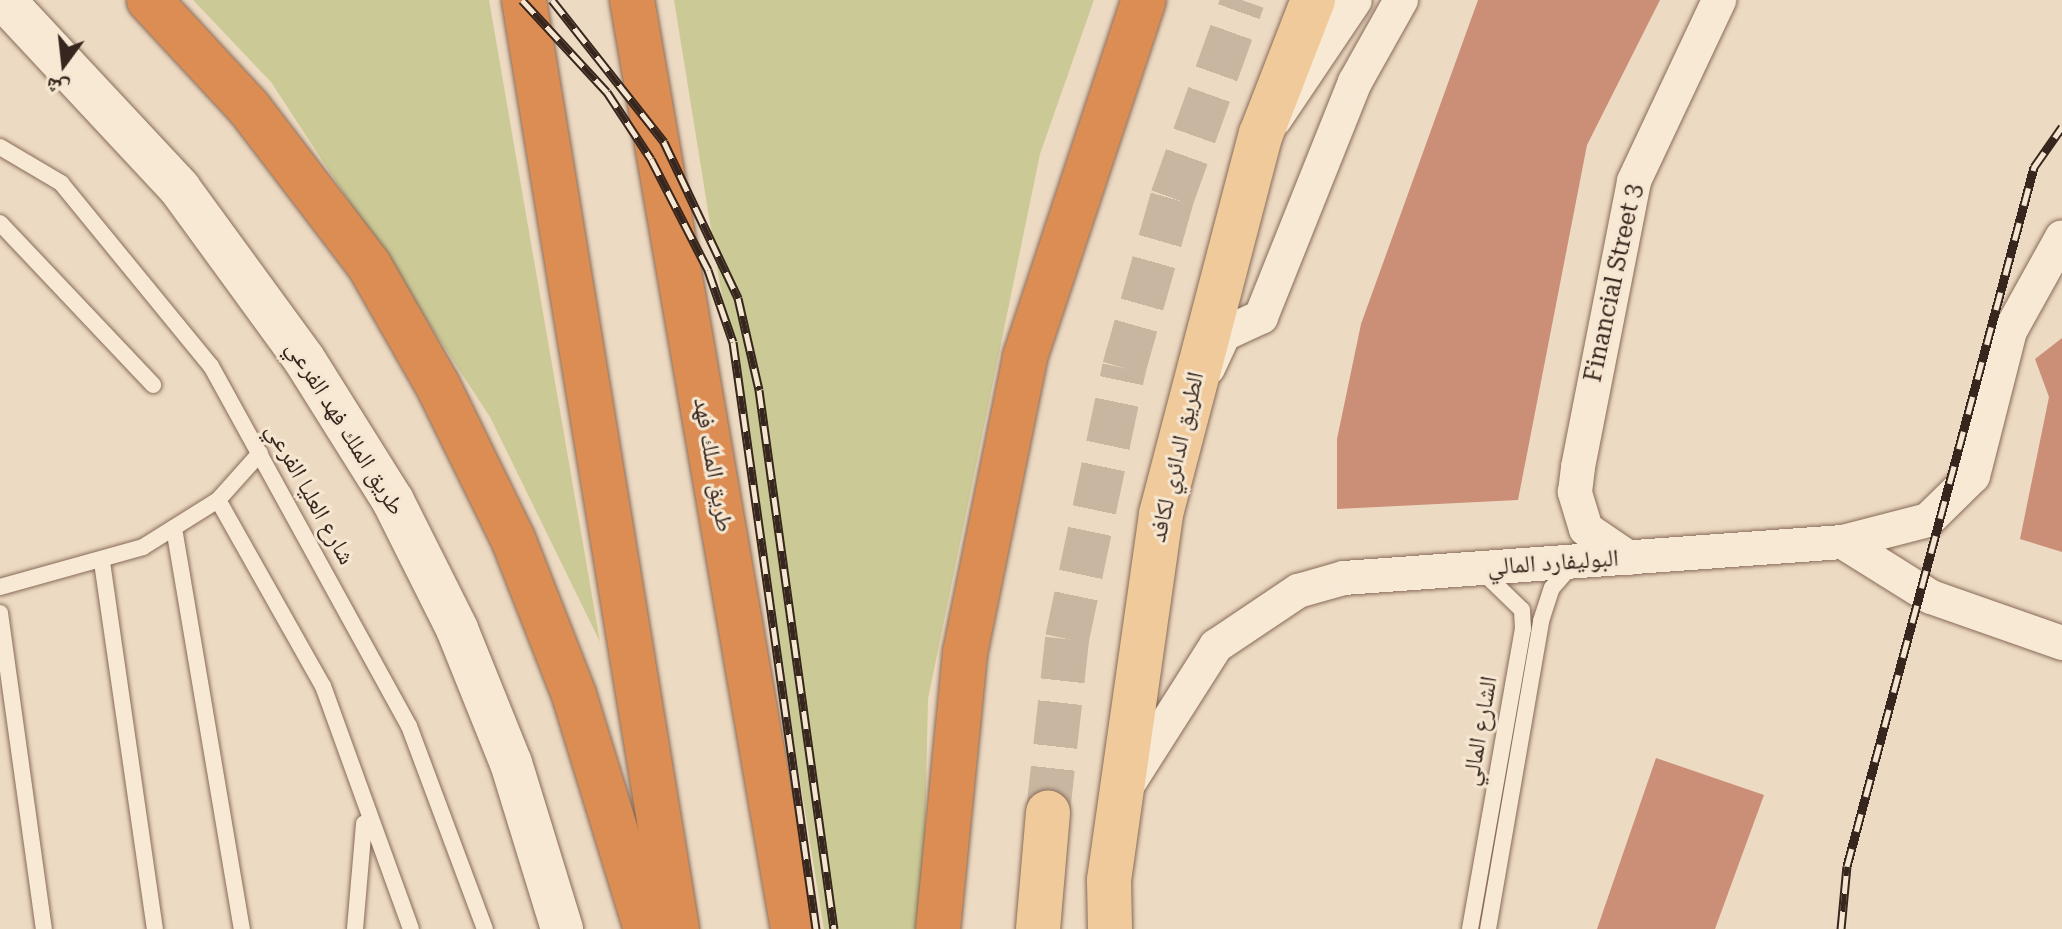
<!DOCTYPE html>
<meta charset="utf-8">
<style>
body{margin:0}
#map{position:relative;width:2062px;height:929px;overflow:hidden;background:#eddac2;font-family:"Roboto Serif","Noto Naskh Arabic",serif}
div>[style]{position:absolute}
.green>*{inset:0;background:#cbca96}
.building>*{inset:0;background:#cb8f78}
.primary-tunnel>*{height:44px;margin-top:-22px;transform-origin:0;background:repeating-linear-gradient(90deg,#c9b6a1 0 44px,transparent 0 66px)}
.roads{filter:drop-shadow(0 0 2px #876b59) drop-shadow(0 0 2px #876b59)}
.service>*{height:16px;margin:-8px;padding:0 8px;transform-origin:8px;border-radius:8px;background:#f8e9d5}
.minor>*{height:34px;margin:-17px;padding:0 17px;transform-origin:17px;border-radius:17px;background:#f8e9d5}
.tertiary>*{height:42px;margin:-21px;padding:0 21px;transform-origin:21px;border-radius:21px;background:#f8e9d5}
.primary>*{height:44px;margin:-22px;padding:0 22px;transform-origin:22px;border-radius:22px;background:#f0ca9a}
.motorway>*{height:44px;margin:-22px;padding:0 22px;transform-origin:22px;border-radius:22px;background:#dc8d53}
.rail>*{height:9px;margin-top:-4.5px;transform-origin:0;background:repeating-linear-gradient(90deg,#f5e6d1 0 18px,#37261d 0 36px);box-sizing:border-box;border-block:2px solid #37261d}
span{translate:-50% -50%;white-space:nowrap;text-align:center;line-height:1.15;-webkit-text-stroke:6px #f5e6d1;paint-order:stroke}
.street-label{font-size:24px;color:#37261d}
.north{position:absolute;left:24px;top:24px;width:80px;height:80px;-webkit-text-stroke:6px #f5e6d1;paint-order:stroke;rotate:195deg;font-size:22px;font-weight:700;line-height:32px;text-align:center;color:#37261d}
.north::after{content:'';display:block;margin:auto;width:28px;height:36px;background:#37261d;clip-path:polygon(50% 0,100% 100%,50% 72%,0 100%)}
</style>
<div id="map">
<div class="green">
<i style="clip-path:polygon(193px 0,489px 0,600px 642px,490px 417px,271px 82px)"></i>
<i style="clip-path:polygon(674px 0,1094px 0,1040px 154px,928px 699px,923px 929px,824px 929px)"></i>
</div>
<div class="building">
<i style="clip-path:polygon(1478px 0,1660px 0,1587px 145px,1518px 500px,1337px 509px,1337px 439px,1361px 324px)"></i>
<i style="clip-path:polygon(2062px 338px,2062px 552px,2020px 539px,2049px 397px,2035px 359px)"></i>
<i style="clip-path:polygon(1656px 758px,1764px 795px,1715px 929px,1597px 929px)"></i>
</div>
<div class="primary-tunnel">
<i style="left:1048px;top:812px;width:174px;rotate:-83.7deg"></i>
<i style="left:1067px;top:639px;width:277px;rotate:-78.1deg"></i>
<i style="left:1124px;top:368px;width:177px;rotate:-74.2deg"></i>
<i style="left:1172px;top:198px;width:210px;rotate:-70.3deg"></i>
</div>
<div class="roads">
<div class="service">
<i style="left:0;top:147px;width:71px;rotate:30.5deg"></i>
<i style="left:61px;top:183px;width:237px;rotate:50.7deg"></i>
<i style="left:211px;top:366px;width:411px;rotate:61.2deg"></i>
<i style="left:409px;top:726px;width:217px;rotate:69.5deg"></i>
<i style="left:0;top:223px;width:223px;rotate:46.6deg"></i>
<i style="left:218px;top:500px;width:214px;rotate:60.6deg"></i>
<i style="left:323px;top:686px;width:258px;rotate:70.1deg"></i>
<i style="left:174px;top:528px;width:407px;rotate:80.4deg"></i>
<i style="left:102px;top:562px;width:371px;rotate:81.8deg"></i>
<i style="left:0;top:587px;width:148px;rotate:-15.6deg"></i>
<i style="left:143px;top:547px;width:89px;rotate:-32.1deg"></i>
<i style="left:218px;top:500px;width:63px;rotate:-48.2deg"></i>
<i style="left:0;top:613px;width:319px;rotate:82.1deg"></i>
<i style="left:355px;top:929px;width:106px;rotate:-85.1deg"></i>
<i style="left:1470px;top:929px;width:305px;rotate:-80deg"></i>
<i style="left:1523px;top:629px;width:19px;rotate:-93deg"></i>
<i style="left:1522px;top:610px;width:50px;rotate:-135.8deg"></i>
<i style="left:1488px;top:929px;width:313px;rotate:-80.2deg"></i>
<i style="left:1541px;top:621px;width:35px;rotate:-72deg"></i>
<i style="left:1552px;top:588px;width:30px;rotate:-49deg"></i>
</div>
<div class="minor">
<i style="left:1275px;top:119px;width:143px;rotate:-56.1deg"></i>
<i style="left:1208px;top:368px;width:38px;rotate:-65deg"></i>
<i style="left:1224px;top:334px;width:41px;rotate:-24.7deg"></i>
<i style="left:1261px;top:317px;width:253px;rotate:-68.2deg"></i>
<i style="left:1355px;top:82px;width:94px;rotate:-60.7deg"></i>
<i style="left:1843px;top:542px;width:88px;rotate:-14.5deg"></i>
<i style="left:1928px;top:520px;width:63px;rotate:-44.4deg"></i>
<i style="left:1973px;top:476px;width:150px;rotate:-75.7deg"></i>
<i style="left:2010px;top:331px;width:107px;rotate:-61deg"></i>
<i style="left:1629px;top:558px;width:52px;rotate:-146deg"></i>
<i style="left:1586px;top:529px;width:39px;rotate:-107deg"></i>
<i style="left:1575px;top:492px;width:25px;rotate:-83deg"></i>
<i style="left:1578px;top:467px;width:291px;rotate:-78.9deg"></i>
<i style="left:1634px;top:181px;width:200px;rotate:-64.8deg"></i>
<i style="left:1130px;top:781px;width:160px;rotate:-57.5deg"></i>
<i style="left:1216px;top:646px;width:99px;rotate:-33.9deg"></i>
<i style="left:1298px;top:591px;width:48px;rotate:-15.8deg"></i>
<i style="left:1344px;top:578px;width:500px;rotate:-4.13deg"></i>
<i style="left:1843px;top:542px;width:104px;rotate:32deg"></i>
<i style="left:1931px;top:597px;width:139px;rotate:19.3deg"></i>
</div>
<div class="tertiary">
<i style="left:4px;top:0;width:258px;rotate:47deg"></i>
<i style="left:180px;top:189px;width:210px;rotate:53.9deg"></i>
<i style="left:304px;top:359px;width:168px;rotate:57.9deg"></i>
<i style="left:393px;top:501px;width:143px;rotate:63.4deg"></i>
<i style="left:457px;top:629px;width:144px;rotate:68.1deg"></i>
<i style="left:511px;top:763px;width:174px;rotate:72.9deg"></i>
</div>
<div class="primary">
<i style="left:1038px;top:929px;width:117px;rotate:-85.1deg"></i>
<i style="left:1110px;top:929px;width:49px;rotate:-91.2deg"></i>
<i style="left:1109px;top:880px;width:370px;rotate:-81.9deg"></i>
<i style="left:1161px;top:514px;width:393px;rotate:-75.3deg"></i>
<i style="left:1261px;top:134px;width:144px;rotate:-68.8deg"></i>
</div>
<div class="motorway">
<i style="left:149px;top:0;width:147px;rotate:47.2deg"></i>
<i style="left:249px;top:108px;width:198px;rotate:52.6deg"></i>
<i style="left:369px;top:265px;width:137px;rotate:60.3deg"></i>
<i style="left:437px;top:384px;width:173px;rotate:63.9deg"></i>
<i style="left:513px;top:539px;width:168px;rotate:68.6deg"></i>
<i style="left:574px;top:695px;width:245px;rotate:72.9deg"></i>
<i style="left:524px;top:0;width:942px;rotate:80.65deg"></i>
<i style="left:632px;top:0;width:943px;rotate:80.17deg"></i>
<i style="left:938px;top:929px;width:277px;rotate:-84.4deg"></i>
<i style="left:965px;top:653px;width:302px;rotate:-78.5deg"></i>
<i style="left:1025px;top:357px;width:376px;rotate:-71.6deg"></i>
</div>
</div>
<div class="rail">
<i style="left:522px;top:0;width:125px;rotate:47.3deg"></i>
<i style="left:607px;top:92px;width:80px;rotate:56.7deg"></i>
<i style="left:651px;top:159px;width:125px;rotate:62.8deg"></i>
<i style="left:708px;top:270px;width:76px;rotate:70.9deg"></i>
<i style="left:733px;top:342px;width:593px;rotate:81.95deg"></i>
<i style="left:552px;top:0;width:181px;rotate:51.7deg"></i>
<i style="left:664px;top:142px;width:173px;rotate:64.6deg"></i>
<i style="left:738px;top:298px;width:94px;rotate:77.1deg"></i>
<i style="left:759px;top:390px;width:544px;rotate:82.08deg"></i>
<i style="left:1841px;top:929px;width:63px;rotate:-84.6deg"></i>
<i style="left:1847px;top:866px;width:724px;rotate:-75.02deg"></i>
<i style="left:2034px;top:167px;width:49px;rotate:-55deg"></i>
</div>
<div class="street-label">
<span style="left:1614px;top:283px;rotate:-78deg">Financial Street 3</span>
<span style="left:345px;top:428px;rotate:58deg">طريق الملك فهد الفرعي</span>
<span style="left:1177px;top:457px;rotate:-77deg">الطريق الدائري لكافد</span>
<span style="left:713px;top:465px;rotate:80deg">طريق الملك فهد</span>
<span style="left:310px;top:494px;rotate:61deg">شارع العليا الفرعي</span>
<span style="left:1553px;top:563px;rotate:-4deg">البوليفارد المالي</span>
<span style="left:1480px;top:731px;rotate:-80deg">الشارع المالي</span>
</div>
<div class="north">ش</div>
</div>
